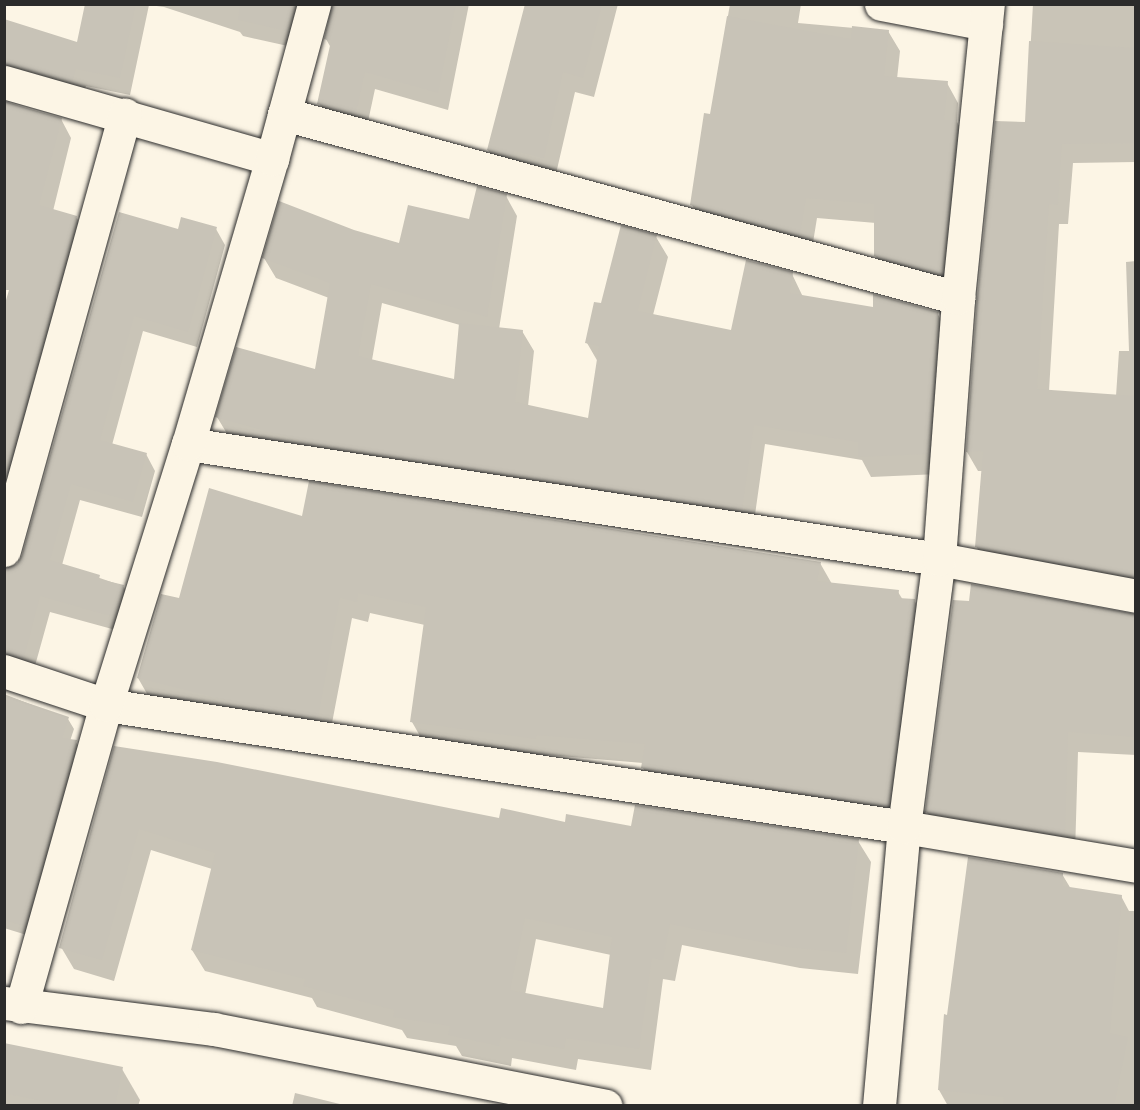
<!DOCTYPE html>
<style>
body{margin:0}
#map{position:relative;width:1140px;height:1110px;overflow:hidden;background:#fcf5e5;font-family:Delius,sans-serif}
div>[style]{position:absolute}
.shadow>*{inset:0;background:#0003}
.building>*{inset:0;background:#c8c3b7}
.roads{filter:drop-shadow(0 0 2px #2b2b2b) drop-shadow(0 0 2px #2b2b2b)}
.minor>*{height:33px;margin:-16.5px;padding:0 16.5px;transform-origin:16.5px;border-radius:16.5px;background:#fcf5e5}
span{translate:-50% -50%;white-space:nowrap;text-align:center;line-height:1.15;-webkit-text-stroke:4.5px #fcf5e5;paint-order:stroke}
.frame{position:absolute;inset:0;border:6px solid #2b2b2b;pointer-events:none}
</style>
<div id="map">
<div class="shadow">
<i style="clip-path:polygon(86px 4px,318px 4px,297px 48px,243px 36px,240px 32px,164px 7px,149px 5px,130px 95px,86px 86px,82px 99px,4px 85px,4px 21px,78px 44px)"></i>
<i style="clip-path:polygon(332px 4px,469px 4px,448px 110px,375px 89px,366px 131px,329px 121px,319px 103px,331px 48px,326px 39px,334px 6px)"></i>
<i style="clip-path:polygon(526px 4px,618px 4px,594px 97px,575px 92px,555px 178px,500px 170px,488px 150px)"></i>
<i style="clip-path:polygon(730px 4px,801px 4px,798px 23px,888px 31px,900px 51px,897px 79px,947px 83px,958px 103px,957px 122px,968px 142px,953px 293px,887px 276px,875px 255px,876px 223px,817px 218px,811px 255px,703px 225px,692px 205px,711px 115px)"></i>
<i style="clip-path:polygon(1033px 4px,1136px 4px,1136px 162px,1073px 163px,1068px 224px,1059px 224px,1049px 391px,1116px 396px,1119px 351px,1129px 351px,1126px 262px,1136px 261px,1136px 594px,988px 566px,976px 546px,983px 471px,978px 471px,967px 452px,1026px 124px)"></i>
<i style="clip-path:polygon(4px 101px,61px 119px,71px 138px,53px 211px,76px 217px,87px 235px,4px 536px,4px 316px,20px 258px,4px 254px)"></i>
<i style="clip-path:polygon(evenodd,506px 196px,517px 216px,499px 329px,522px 331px,534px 351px,528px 406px,589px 420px,598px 362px,587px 343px,602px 305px,656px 237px,668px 257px,653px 315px,733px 332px,792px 274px,803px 297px,875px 309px,937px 313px,949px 333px,939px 474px,871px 477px,862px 460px,765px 444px,753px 529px,229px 437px,217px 417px,316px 371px,329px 298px,276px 278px,264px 258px,354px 231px,400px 244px,470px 221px,506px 196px,382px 303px,460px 325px,455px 381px,372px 360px,382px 303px)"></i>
<i style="clip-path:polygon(120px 214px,179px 230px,216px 229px,225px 245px,197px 347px,143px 331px,112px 445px,146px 454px,155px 471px,142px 517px,80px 500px,62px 565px,123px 586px,133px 602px,123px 632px,50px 612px,33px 673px,4px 665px,4px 570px,18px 565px,23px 556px)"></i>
<i style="clip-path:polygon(310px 483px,820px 563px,832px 584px,898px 592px,903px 600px,914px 600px,926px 621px,899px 826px,655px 788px,643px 768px,643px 763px,548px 755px,547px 759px,424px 743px,412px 722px,425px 625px,370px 613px,368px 622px,352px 618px,329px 739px,150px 699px,138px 678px,180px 600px,303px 517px)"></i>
<i style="clip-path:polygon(1136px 616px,1136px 755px,1078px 752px,1075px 854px,938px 831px,926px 811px)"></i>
<i style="clip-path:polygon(4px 694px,68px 719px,74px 729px,70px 741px,76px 742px,82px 752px,30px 936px,4px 928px)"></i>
<i style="clip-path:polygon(evenodd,115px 748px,501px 820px,858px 841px,871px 862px,858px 974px,800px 968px,682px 945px,675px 981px,663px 979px,651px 1070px,578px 1059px,576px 1070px,512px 1058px,511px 1066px,462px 1056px,456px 1046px,407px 1038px,402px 1030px,317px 1007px,312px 998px,205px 971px,192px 950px,212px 869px,151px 850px,114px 981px,74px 969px,61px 947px,115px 748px,536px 939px,611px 955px,604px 1009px,525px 995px,536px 939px)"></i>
<i style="clip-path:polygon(1062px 874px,1071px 889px,1121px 896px,1129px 911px,1136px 911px,1136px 1106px,948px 1106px,939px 1090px,949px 1016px)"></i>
<i style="clip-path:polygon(4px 1045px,122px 1069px,140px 1100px,138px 1106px,4px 1106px)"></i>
<i style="clip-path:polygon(295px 1093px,348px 1106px,292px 1106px)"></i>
</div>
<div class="building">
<i style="clip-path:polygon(85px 4px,136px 4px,120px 78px,76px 69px,72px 82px,4px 64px,4px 19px,77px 42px)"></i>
<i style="clip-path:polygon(240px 4px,294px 4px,287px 31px,238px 20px)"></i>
<i style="clip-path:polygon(332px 4px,456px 4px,438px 93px,365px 72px,356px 114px,317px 104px,331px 41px,324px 39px)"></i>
<i style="clip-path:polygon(525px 4px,602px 4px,583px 78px,563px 72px,544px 158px,514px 151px,513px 157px,487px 150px)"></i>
<i style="clip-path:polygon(727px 16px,851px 39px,852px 26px,889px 30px,884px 76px,948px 81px,944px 120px,957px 120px,942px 274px,874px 256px,874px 204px,806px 198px,800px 235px,690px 205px,704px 113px,710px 114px)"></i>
<i style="clip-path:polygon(1029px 41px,1136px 48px,1136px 143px,1062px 144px,1058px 205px,1049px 204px,1037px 389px,1136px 396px,1136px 577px,975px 547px,983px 451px,966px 452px,977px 300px,995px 121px,1025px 122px)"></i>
<i style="clip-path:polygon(4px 102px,62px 118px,39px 205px,77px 216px,4px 478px,4px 307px,9px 290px,4px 290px)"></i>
<i style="clip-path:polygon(477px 186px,507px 194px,487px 317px,371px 284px,358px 356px,454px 379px,459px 323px,523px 330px,515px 402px,588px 418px,599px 346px,585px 343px,594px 302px,601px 303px,621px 225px,657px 235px,638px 311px,731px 330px,746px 260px,793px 272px,790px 293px,873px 307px,873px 294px,938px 312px,928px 454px,858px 457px,858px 442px,754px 425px,742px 510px,314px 444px,215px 417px,236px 347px,315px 369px,330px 283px,262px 258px,279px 201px,354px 230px,399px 243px,408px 205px,469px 219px)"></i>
<i style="clip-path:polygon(119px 212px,178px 229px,181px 217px,217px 227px,188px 332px,134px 316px,100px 440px,147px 453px,133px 502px,71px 484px,50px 560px,100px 575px,99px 579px,124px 585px,114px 617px,40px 596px,24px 658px,4px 653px,4px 568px,17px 564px,22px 555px)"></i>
<i style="clip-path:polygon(309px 481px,821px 562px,817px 581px,899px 590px,898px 598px,915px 599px,888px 806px,641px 768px,645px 744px,537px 735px,536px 739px,410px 722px,426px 607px,358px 593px,357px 602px,340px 598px,318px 718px,265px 710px,137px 678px,161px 594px,179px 598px,209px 488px,302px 516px)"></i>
<i style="clip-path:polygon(971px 584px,1136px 614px,1136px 737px,1068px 732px,1065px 835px,925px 812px,953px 600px,969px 601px)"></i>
<i style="clip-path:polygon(4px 695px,69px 717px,62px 738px,77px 740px,24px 926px,4px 920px)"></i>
<i style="clip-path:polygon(evenodd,114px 746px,217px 762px,499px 818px,501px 808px,565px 822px,566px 814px,631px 826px,635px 805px,859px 839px,846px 953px,787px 947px,670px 924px,663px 960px,652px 958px,639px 1049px,566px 1038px,564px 1049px,501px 1037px,499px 1046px,448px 1035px,450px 1026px,393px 1017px,394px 1010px,303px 986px,305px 979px,191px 950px,215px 853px,139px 829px,102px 960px,59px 948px,114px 746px,525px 918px,612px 937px,603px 1008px,510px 990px,525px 918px)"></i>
<i style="clip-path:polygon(968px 857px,1063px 873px,1063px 886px,1122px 895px,1110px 1033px,1128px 1037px,1114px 1106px,1003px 1106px,1004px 1097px,938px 1090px,944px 1014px,947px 1015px)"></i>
<i style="clip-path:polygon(4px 1043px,123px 1067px,115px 1106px,66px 1106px,4px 1093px)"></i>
</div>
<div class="roads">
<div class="minor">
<i style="left:881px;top:4px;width:107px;rotate:10.8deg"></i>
<i style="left:4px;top:82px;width:279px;rotate:16deg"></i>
<i style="left:284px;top:114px;width:699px;rotate:15.27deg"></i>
<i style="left:188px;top:444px;width:760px;rotate:8.71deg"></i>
<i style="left:939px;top:559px;width:200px;rotate:10.6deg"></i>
<i style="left:4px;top:550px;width:452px;rotate:-74.5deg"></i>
<i style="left:4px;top:671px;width:108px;rotate:18.4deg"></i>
<i style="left:106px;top:705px;width:807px;rotate:8.69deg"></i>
<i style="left:904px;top:827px;width:235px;rotate:9.5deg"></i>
<i style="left:4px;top:1003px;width:212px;rotate:7.1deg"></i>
<i style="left:214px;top:1029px;width:399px;rotate:11.1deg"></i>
<i style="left:21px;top:1007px;width:314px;rotate:-74.3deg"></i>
<i style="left:106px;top:705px;width:274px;rotate:-72.6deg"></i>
<i style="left:188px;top:444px;width:297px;rotate:-73.6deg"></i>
<i style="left:272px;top:159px;width:161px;rotate:-74.8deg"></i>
<i style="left:879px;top:1106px;width:280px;rotate:-84.9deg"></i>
<i style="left:904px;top:827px;width:270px;rotate:-82.6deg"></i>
<i style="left:939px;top:559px;width:262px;rotate:-85.8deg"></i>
<i style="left:958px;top:298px;width:296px;rotate:-84.2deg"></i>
</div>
</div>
<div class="frame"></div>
</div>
